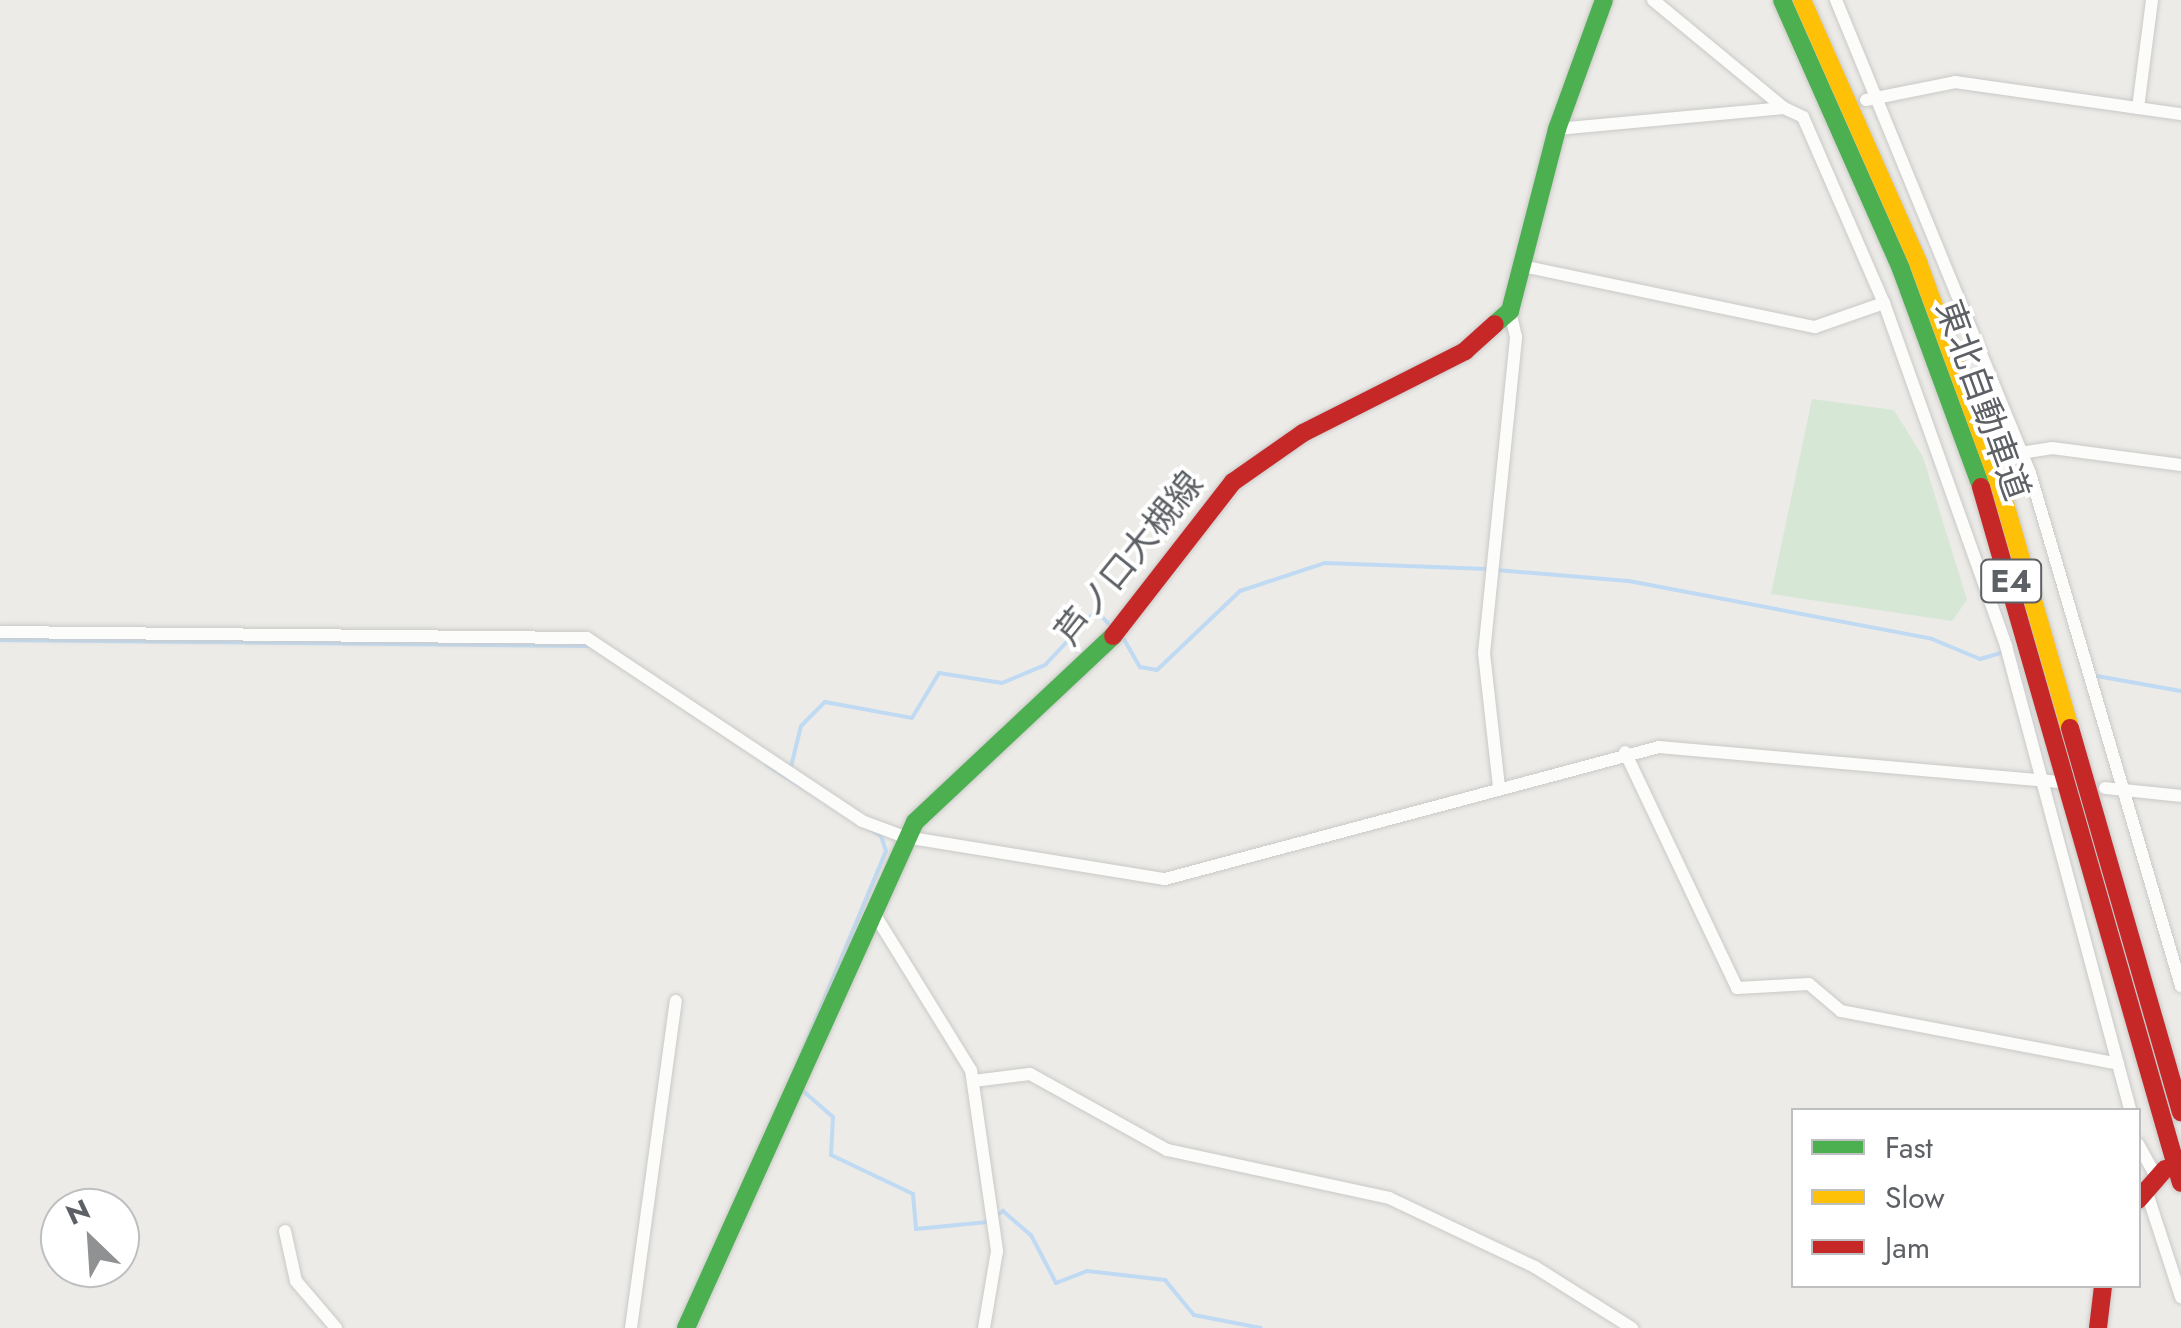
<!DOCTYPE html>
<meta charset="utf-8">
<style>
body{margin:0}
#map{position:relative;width:2181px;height:1328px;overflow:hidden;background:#ecebe7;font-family:Jost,"Noto Sans JP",sans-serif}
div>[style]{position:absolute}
.green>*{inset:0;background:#d6e7d5}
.stream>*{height:4px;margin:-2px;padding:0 2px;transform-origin:2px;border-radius:2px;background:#bfdaf2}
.roads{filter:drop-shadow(0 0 2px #c9c9c9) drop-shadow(0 0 2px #c9c9c9)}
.street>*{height:12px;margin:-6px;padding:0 6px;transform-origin:6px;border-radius:6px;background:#fcfcfb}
.fast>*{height:18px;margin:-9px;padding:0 9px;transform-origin:9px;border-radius:9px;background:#4caf50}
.slow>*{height:18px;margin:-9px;padding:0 9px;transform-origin:9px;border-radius:9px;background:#ffc107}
.jam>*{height:18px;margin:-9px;padding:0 9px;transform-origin:9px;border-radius:9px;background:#c62828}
span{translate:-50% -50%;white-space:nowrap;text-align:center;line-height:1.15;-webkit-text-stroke:8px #fff;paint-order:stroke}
.shield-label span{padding:2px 8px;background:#fff;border:2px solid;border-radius:8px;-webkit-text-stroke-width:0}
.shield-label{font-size:32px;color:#5d6064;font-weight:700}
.street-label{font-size:35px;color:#5d6064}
.legend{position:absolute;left:1791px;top:1108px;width:350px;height:180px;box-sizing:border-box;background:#fff;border:2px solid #bebfc1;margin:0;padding:12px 18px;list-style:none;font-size:30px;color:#5d6064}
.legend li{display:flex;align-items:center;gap:20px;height:50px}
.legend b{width:50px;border:2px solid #bebfc1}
.north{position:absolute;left:40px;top:1188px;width:100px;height:100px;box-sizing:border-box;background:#fff;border:2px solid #bebfc1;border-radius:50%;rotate:335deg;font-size:28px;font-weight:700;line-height:40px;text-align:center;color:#5d6064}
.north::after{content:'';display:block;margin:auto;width:35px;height:45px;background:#8f9192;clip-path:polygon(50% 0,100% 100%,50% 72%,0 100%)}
</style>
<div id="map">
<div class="green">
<i style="clip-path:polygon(1812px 399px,1894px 410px,1923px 457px,1967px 600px,1952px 621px,1771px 594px)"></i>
</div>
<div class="stream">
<i style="left:1497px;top:570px;width:132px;rotate:4.8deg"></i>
<i style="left:1629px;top:581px;width:309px;rotate:10.8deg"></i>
<i style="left:1932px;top:639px;width:52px;rotate:22.6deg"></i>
<i style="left:1980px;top:659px;width:22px;rotate:-16deg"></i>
<i style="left:1122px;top:636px;width:36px;rotate:60deg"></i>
<i style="left:1140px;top:667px;width:17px;rotate:10deg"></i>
<i style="left:1157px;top:670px;width:115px;rotate:-43.6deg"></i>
<i style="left:1240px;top:591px;width:89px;rotate:-18.2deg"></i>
<i style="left:1325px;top:563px;width:163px;rotate:2.1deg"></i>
<i style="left:0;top:640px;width:590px;rotate:0.58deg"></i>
<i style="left:2097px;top:676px;width:85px;rotate:10.1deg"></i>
<i style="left:767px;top:765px;width:134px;rotate:31.9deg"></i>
<i style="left:881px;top:836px;width:16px;rotate:72deg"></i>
<i style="left:886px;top:851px;width:247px;rotate:112.6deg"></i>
<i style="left:790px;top:771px;width:46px;rotate:-76.3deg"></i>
<i style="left:801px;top:726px;width:34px;rotate:-45deg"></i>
<i style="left:825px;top:702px;width:88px;rotate:10.4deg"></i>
<i style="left:912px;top:718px;width:52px;rotate:-59deg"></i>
<i style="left:939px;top:673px;width:64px;rotate:9deg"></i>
<i style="left:1002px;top:683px;width:47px;rotate:-22.7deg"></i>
<i style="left:1045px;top:665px;width:74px;rotate:-46.6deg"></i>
<i style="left:1096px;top:611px;width:21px;rotate:45deg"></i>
<i style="left:802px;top:1090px;width:41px;rotate:41.1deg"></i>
<i style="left:833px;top:1117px;width:38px;rotate:93deg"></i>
<i style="left:831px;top:1155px;width:91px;rotate:25.4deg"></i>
<i style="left:913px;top:1194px;width:35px;rotate:85deg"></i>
<i style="left:916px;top:1229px;width:72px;rotate:-5.6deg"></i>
<i style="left:996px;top:1216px;width:9px;rotate:-36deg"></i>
<i style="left:1003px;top:1211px;width:37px;rotate:41deg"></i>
<i style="left:1031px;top:1235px;width:54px;rotate:62.5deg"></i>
<i style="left:1056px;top:1283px;width:33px;rotate:-21deg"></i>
<i style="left:1087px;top:1271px;width:79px;rotate:6.6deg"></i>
<i style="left:1165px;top:1280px;width:45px;rotate:50.4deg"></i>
<i style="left:1194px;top:1315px;width:68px;rotate:11deg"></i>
</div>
<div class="roads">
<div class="street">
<i style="left:1653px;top:0;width:170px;rotate:39.5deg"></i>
<i style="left:1836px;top:0;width:511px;rotate:67.7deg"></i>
<i style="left:2030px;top:473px;width:535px;rotate:73.6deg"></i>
<i style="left:1866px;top:100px;width:91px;rotate:-11.4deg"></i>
<i style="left:1955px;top:82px;width:228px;rotate:8.1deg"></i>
<i style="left:2138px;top:108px;width:109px;rotate:-82.6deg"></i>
<i style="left:1557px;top:129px;width:228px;rotate:-5.3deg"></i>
<i style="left:1784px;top:108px;width:21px;rotate:25deg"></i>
<i style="left:1803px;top:117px;width:203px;rotate:66.5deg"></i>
<i style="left:1884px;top:303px;width:364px;rotate:70.4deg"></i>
<i style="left:2006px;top:646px;width:480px;rotate:75deg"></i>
<i style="left:1527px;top:267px;width:294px;rotate:11.8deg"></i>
<i style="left:1815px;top:327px;width:73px;rotate:-19.2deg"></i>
<i style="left:2008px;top:455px;width:45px;rotate:-9deg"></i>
<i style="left:2052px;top:448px;width:130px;rotate:7.5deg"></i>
<i style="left:0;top:632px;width:587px;rotate:0.59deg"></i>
<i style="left:587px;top:638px;width:330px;rotate:33.6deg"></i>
<i style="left:862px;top:821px;width:46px;rotate:20.4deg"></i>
<i style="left:905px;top:837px;width:263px;rotate:9.2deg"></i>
<i style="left:1165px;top:879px;width:511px;rotate:-14.96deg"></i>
<i style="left:1659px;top:747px;width:399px;rotate:5deg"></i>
<i style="left:1625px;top:752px;width:261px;rotate:64.6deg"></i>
<i style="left:1737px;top:988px;width:72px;rotate:-3.2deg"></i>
<i style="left:1809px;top:984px;width:42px;rotate:40.2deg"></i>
<i style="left:1841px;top:1011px;width:282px;rotate:10.8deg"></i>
<i style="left:1499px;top:787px;width:135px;rotate:-96.4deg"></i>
<i style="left:1484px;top:653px;width:318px;rotate:-84.2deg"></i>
<i style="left:1516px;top:337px;width:27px;rotate:-103deg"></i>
<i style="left:2105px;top:788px;width:76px;rotate:6deg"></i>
<i style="left:872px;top:910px;width:188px;rotate:58.3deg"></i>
<i style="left:971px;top:1070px;width:183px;rotate:81.8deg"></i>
<i style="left:997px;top:1251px;width:78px;rotate:99.6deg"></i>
<i style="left:973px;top:1081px;width:57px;rotate:-7deg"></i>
<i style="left:1030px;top:1074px;width:157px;rotate:29deg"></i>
<i style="left:1167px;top:1150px;width:227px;rotate:12.2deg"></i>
<i style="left:1389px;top:1198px;width:161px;rotate:25.3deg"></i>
<i style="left:1535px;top:1267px;width:115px;rotate:32.2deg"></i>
<i style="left:2138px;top:1144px;width:39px;rotate:61deg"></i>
<i style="left:2146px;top:1190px;width:113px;rotate:71.9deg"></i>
<i style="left:285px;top:1231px;width:51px;rotate:77.6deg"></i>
<i style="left:296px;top:1281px;width:62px;rotate:49.6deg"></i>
<i style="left:631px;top:1328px;width:330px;rotate:-82.2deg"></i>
</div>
<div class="fast">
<i style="left:1782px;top:0;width:294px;rotate:66.1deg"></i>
<i style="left:1901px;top:269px;width:232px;rotate:69.8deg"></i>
<i style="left:1495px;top:324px;width:20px;rotate:-41deg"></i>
<i style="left:1510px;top:311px;width:188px;rotate:-75.5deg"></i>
<i style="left:1557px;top:129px;width:137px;rotate:-70deg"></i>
<i style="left:686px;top:1328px;width:555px;rotate:-65.65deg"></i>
<i style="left:915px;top:822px;width:272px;rotate:-43.2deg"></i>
</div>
<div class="slow">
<i style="left:1802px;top:0;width:287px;rotate:66.1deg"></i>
<i style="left:1918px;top:262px;width:239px;rotate:69.9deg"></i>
<i style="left:2000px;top:486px;width:252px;rotate:73.9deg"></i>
</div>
<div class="jam">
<i style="left:1981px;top:487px;width:724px;rotate:73.97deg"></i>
<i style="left:1113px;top:636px;width:195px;rotate:-52.1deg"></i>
<i style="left:1233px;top:482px;width:85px;rotate:-35deg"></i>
<i style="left:1303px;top:433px;width:182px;rotate:-26.8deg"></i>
<i style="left:1465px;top:351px;width:40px;rotate:-42deg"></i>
<i style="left:2070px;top:728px;width:400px;rotate:73.9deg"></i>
<i style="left:2138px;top:1200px;width:41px;rotate:-48.9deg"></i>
<i style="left:2098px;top:1328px;width:42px;rotate:-83.2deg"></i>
</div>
</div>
<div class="shield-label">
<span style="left:2011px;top:581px">E4</span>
</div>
<div class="street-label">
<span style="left:1983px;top:400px;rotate:70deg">東北自動車道</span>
<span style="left:1129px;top:558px;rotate:-51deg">芦ノ口大槻線</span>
</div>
<ul class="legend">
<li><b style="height:12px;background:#4caf50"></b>Fast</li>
<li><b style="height:12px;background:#ffc107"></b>Slow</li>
<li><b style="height:12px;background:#c62828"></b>Jam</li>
</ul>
<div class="north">N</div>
</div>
